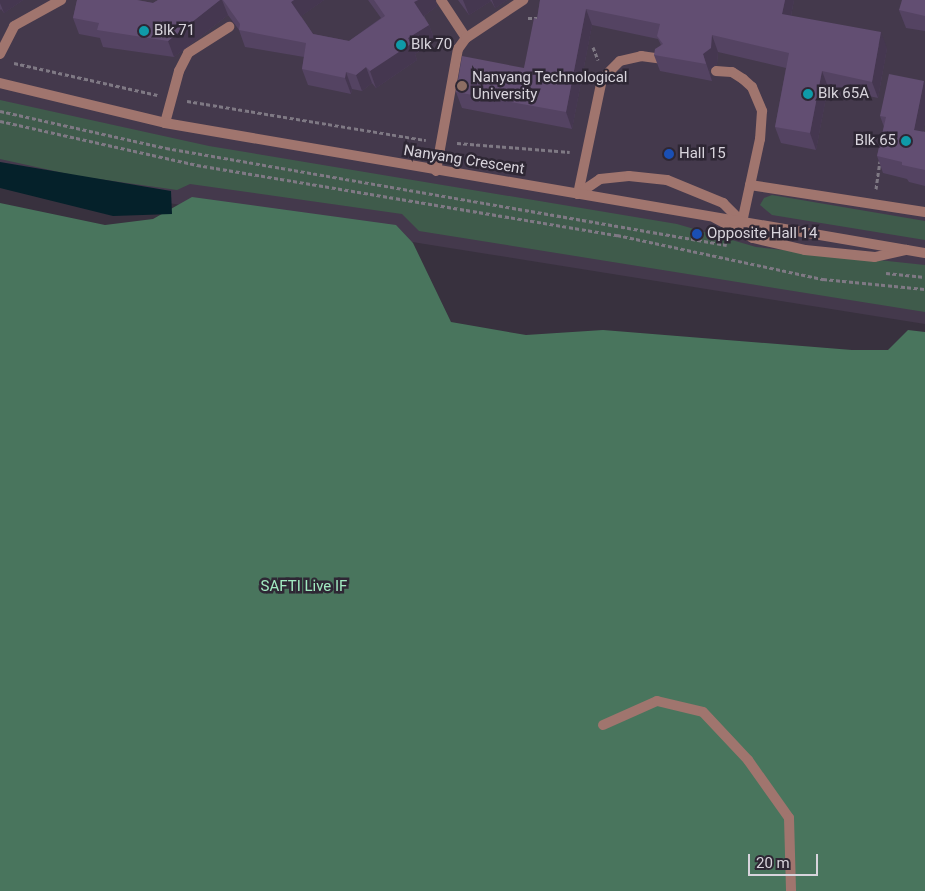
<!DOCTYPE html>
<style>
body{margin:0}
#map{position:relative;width:925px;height:891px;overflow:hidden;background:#38313e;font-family:Roboto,sans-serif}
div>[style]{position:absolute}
.built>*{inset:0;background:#44394c}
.green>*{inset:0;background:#3f5b4b}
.forest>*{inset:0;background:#49755d}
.water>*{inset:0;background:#05212a}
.path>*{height:3px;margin-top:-1.5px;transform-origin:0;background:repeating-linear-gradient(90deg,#7f7984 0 4px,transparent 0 6.5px)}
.service>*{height:10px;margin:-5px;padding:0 5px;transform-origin:5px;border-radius:5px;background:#a0756e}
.minor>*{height:10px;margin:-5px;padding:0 5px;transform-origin:5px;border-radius:5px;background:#a0756e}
.wall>*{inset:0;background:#544362}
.shaded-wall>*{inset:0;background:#453750}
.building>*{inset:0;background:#624e72}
.dots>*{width:14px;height:14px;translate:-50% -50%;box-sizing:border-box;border:2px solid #2e2734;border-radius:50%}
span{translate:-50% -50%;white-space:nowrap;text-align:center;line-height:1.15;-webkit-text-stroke:5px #2e2734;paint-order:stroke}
.poi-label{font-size:15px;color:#d8d4dc}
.left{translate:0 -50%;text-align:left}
.right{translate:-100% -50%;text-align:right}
.street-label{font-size:15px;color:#d8d4dc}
.park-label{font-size:15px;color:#a2eac1}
.scale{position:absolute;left:748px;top:854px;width:70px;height:22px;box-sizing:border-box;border:2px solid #d8d4dc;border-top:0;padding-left:6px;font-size:15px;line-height:18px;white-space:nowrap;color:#d8d4dc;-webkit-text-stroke:4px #2e2734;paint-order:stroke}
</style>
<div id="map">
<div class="built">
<i style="clip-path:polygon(0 0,925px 0,925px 324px,75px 188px,0 172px)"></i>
</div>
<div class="green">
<i style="clip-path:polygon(0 100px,209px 146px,677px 224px,756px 247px,925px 265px,925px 312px,419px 231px,402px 214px,190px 184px,177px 190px,77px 176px,0 159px)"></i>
<i style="clip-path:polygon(772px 195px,925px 221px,925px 240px,772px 215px,760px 205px,764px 198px)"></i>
</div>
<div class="forest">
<i style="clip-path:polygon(192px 197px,396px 225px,413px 243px,451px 322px,526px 335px,603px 330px,852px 350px,888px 350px,908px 330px,925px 332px,925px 891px,0 891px,0 203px,105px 225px,153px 219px)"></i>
</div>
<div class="water">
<i style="clip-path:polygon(0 162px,171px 191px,172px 214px,113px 216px,0 188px)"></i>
</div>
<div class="path">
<i style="left:528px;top:18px;width:9px"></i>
<i style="left:593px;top:47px;width:14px;rotate:69deg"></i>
<i style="left:14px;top:63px;width:147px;rotate:12.6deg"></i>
<i style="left:187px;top:101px;width:242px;rotate:9.3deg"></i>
<i style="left:0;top:111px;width:170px;rotate:12.6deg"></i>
<i style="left:166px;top:148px;width:569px;rotate:9.81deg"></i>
<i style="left:0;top:121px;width:202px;rotate:12.6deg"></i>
<i style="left:197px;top:165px;width:426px;rotate:9.5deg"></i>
<i style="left:617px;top:235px;width:211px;rotate:12.1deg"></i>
<i style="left:823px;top:279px;width:102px;rotate:5.6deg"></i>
<i style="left:457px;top:143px;width:113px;rotate:4.6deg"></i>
<i style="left:876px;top:189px;width:28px;rotate:-82deg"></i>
<i style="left:886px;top:273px;width:39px;rotate:6deg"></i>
</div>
<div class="service">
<i style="left:441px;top:0;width:45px;rotate:56.7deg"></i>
<i style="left:0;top:54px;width:31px;rotate:-63deg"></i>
<i style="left:14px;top:26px;width:54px;rotate:-29deg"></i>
<i style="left:716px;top:71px;width:16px;rotate:4deg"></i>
<i style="left:732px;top:72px;width:13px;rotate:32deg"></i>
<i style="left:743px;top:79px;width:12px;rotate:42deg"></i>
<i style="left:752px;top:87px;width:26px;rotate:67deg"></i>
<i style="left:762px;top:111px;width:28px;rotate:94deg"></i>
<i style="left:760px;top:139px;width:85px;rotate:102.2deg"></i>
<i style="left:165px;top:123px;width:54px;rotate:-74.9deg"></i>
<i style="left:179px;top:71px;width:20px;rotate:-63deg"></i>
<i style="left:188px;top:53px;width:49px;rotate:-32.4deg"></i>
<i style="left:436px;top:171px;width:124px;rotate:-79.8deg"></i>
<i style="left:458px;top:49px;width:14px;rotate:-54deg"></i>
<i style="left:466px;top:38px;width:69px;rotate:-33.7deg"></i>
<i style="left:750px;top:185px;width:177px;rotate:8.8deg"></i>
<i style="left:578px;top:194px;width:117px;rotate:-78.2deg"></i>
<i style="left:602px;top:79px;width:25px;rotate:-45deg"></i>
<i style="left:620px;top:61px;width:22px;rotate:-13deg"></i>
<i style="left:641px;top:56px;width:21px;rotate:8deg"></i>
<i style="left:578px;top:194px;width:27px;rotate:-34deg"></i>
<i style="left:600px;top:179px;width:29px;rotate:-6deg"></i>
<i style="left:629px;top:176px;width:38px;rotate:6deg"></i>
<i style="left:667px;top:180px;width:61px;rotate:22.3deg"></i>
<i style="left:723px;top:203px;width:27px;rotate:45deg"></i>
<i style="left:715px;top:218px;width:43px;rotate:27.8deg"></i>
<i style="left:753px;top:238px;width:53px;rotate:13deg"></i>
<i style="left:805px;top:250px;width:70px;rotate:5.7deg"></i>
<i style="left:875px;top:257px;width:32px;rotate:-13deg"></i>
<i style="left:603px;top:725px;width:59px;rotate:-24deg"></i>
<i style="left:657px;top:701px;width:47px;rotate:13.4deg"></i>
<i style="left:703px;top:712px;width:66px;rotate:46.8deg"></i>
<i style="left:748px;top:760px;width:71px;rotate:54.7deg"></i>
<i style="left:789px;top:818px;width:73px;rotate:88.4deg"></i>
</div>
<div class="minor">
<i style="left:0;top:83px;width:170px;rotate:13.6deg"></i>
<i style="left:165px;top:123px;width:771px;rotate:9.71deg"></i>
</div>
<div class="wall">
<i style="clip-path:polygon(0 0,23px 0,4px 13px,1px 9px,0 10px)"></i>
<i style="clip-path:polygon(77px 0,137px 0,153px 3px,158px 0,324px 0,301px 16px,313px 34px,349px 41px,381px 18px,368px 0,435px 0,437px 6px,424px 16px,429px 25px,435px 41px,415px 54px,417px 60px,376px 88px,372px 83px,362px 91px,352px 89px,351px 94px,308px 85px,302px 69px,304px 57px,245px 47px,239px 30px,228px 15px,174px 57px,103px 47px,100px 38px,79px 34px,73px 18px)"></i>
<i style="clip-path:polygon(458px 0,507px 0,495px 8px,491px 1px,469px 15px)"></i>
<i style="clip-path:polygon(540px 0,794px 0,791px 16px,887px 48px,878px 98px,828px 87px,816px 150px,781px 143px,775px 127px,786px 68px,718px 52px,717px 64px,709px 70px,712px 81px,660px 71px,654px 55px,661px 45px,658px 39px,592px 25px,572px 129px,462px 108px,456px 92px,524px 68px,537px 19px)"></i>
<i style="clip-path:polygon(925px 0,925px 31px,906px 28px,899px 10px)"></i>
<i style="clip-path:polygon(925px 83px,925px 122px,923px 131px,925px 132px,925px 186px,909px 182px,907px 179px,883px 173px,877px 156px,884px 127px,880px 116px)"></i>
</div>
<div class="shaded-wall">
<i style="clip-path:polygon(0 0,23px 0,4px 13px,0 3px)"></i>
<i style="clip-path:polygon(220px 0,222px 0,228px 15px,174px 57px,168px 41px)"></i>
<i style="clip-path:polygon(294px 0,324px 0,297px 19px,291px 2px)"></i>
<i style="clip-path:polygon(418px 0,435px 0,437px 6px,420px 19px,414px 2px)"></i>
<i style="clip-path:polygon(463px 0,490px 0,491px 1px,469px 15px)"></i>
<i style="clip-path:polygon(492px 0,507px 0,495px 8px)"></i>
<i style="clip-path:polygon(785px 0,794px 0,788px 31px,782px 14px)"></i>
<i style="clip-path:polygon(586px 9px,592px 25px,572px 129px,566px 112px)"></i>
<i style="clip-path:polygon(429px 25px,435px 41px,415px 54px,417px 60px,376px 88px,370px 71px,408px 38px)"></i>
<i style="clip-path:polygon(881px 32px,887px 48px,878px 98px,872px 82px)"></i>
<i style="clip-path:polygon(712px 35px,718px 52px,717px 64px,709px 70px,712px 81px,703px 54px)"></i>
<i style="clip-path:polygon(366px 67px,372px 83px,362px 91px,356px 75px)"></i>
<i style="clip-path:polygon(822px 71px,828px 87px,816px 150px,810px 133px)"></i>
<i style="clip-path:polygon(346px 72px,352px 89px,351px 94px,345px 78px)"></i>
<i style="clip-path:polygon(924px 81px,925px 83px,925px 122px,920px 147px,914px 130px)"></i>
</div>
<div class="building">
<i style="clip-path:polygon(77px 0,137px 0,153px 3px,158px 0,220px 0,168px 41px,97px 30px,99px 23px,73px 18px)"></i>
<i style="clip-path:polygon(223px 0,294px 0,291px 2px,313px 34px,349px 41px,385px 16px,374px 0,418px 0,414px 2px,429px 25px,408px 38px,411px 44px,370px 71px,366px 67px,356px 75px,346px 72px,345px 78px,302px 69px,306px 43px,239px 30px,240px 24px)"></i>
<i style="clip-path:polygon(540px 0,785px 0,782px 14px,881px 32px,872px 82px,822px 71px,810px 133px,775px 127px,789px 53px,712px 35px,711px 48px,703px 54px,706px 64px,654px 55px,655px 49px,663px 44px,657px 36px,660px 24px,586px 9px,566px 112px,456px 92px,462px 56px,524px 68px,534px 18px,537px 19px)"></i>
<i style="clip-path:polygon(902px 0,925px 0,925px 16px,899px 10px)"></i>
<i style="clip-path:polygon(889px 74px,924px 81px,914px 130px,925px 132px,925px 170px,902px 165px,902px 162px,877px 156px,886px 117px,880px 116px)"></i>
</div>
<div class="dots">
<i style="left:144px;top:31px;background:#0f9aa8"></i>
<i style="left:401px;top:45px;background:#0f9aa8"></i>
<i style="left:462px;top:86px;background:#8d6e63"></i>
<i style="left:808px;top:94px;background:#0f9aa8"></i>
<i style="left:906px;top:141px;background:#0f9aa8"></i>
<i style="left:669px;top:154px;background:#1a4fb4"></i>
<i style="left:697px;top:234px;background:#1a4fb4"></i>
</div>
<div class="poi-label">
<span class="left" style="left:154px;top:31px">Blk 71</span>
<span class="left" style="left:411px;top:45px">Blk 70</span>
<span class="left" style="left:472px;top:86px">Nanyang Technological<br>University</span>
<span class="left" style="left:818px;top:94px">Blk 65A</span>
<span class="right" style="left:896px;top:141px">Blk 65</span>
<span class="left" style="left:679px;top:154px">Hall 15</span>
<span class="left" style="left:707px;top:234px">Opposite Hall 14</span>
</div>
<div class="street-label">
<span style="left:464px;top:160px;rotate:9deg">Nanyang Crescent</span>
</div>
<div class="park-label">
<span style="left:304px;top:587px">SAFTI Live IF</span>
</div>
<div class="scale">20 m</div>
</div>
